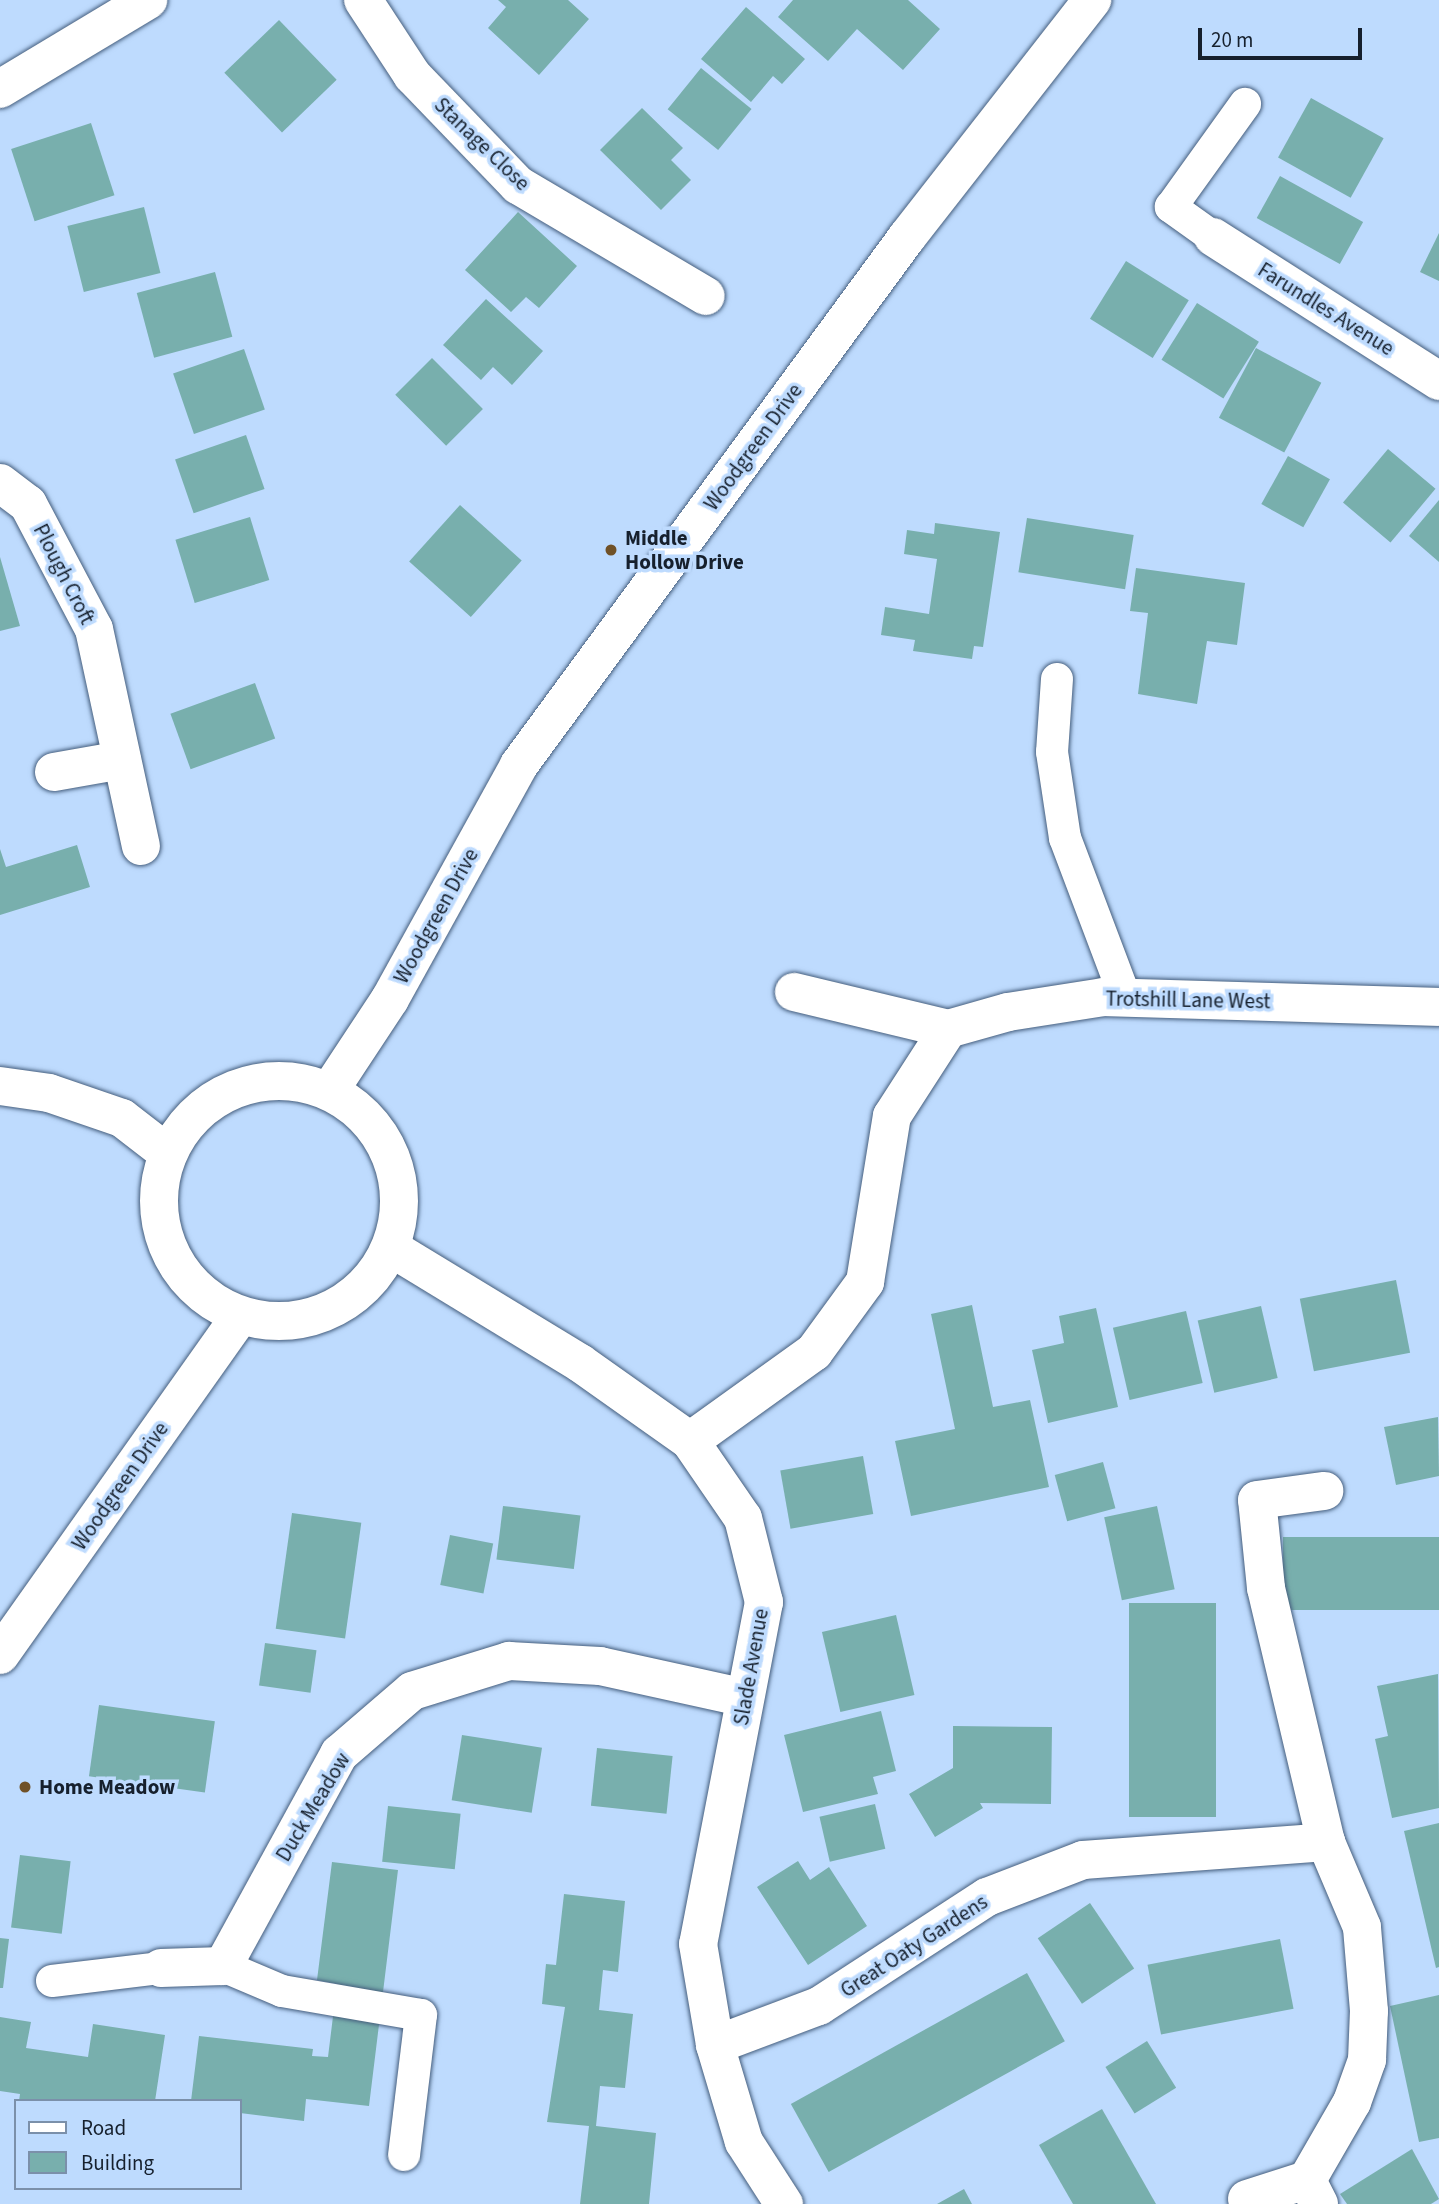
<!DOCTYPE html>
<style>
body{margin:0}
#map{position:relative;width:1439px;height:2204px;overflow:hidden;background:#bedbfe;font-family:"Source Sans 3",sans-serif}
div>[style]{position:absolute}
.building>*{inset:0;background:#78afad;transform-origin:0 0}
.roads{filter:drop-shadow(0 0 2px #455e7d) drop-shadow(0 0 2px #455e7d)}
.service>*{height:32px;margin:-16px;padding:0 16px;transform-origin:16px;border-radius:16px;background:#fff}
.minor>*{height:38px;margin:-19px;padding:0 19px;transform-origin:19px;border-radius:19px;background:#fff}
.secondary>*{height:38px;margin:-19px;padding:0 19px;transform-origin:19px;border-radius:19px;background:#fff}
.secondary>.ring{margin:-19px;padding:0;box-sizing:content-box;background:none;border:38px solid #fff;border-radius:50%}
.dots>*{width:19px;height:19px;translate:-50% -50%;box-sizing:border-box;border:4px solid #bedbfe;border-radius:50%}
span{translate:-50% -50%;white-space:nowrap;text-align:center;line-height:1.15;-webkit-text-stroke:7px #bedbfe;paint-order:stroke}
.street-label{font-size:21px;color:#16202d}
.poi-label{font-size:21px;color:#16202d;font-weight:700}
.left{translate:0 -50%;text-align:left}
.legend{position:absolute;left:14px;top:2099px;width:228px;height:91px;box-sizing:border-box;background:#bedbfe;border:2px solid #7b90aa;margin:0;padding:9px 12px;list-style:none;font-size:21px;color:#16202d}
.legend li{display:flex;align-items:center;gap:14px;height:35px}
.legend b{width:35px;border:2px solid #7b90aa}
.scale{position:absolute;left:1198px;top:28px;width:164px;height:32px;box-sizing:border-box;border:4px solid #16202d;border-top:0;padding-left:9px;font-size:21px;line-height:24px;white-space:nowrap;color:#16202d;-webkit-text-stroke:5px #bedbfe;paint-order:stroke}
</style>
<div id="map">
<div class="building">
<i style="clip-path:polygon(498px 0,568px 0,589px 19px,539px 75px,488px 28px,506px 7px)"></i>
<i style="clip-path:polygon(793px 0,908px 0,940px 29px,903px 70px,857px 29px,828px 61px,778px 17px)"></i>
<i style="clip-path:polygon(746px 7px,805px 59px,782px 84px,773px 76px,751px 102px,701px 59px)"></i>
<i style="left:279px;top:20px;width:83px;height:76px;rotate:46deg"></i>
<i style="left:701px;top:68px;width:65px;height:53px;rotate:39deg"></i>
<i style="left:1311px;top:98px;width:83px;height:68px;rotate:29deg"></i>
<i style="clip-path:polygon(642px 108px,683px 148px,671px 160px,691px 180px,661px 210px,600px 150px)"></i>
<i style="left:91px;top:123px;width:76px;height:84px;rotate:72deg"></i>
<i style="left:1280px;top:176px;width:95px;height:48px;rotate:29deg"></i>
<i style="left:144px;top:207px;width:68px;height:79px;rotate:76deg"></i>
<i style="clip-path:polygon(518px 212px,577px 266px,539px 308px,526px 297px,511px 312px,465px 270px)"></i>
<i style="clip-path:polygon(1439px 233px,1439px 281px,1420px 272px)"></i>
<i style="left:1126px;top:261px;width:74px;height:68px;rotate:32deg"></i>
<i style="left:215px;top:272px;width:67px;height:81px;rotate:75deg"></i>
<i style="clip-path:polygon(486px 299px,543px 351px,512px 385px,493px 367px,481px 380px,443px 345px)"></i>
<i style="left:1197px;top:303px;width:73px;height:67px;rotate:32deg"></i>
<i style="left:1256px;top:348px;width:74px;height:79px;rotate:28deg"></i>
<i style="left:244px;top:349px;width:64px;height:75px;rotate:71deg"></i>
<i style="left:432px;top:358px;width:72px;height:52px;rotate:45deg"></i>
<i style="left:246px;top:435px;width:57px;height:75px;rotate:71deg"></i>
<i style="left:1388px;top:449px;width:62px;height:70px;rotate:40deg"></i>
<i style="left:1288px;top:456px;width:48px;height:55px;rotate:29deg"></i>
<i style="clip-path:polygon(1439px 500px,1439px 562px,1409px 536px)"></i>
<i style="left:460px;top:505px;width:83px;height:76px;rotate:42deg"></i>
<i style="left:250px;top:517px;width:66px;height:78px;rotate:73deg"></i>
<i style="left:1027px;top:518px;width:108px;height:55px;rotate:9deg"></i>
<i style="clip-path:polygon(935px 523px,1000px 532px,983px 647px,974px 646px,972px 659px,913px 651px,915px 640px,881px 635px,885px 607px,929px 614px,937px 559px,904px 554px,907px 530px,934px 534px)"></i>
<i style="clip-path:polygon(0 557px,20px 626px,0 631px)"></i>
<i style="clip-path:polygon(1136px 568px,1245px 583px,1237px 645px,1207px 641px,1197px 704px,1138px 694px,1148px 613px,1130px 611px)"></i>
<i style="left:255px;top:683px;width:59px;height:90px;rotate:70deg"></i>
<i style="clip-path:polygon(77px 845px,90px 887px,0 915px,0 849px,6px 867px)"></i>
<i style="left:1396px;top:1280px;width:74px;height:98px;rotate:79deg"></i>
<i style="clip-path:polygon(972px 1305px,993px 1407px,1030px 1400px,1049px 1487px,911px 1516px,895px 1441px,955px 1429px,931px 1314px)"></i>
<i style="left:1261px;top:1306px;width:74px;height:65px;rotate:77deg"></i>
<i style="clip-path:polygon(1096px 1308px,1118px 1407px,1048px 1423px,1032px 1350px,1064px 1343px,1059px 1316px)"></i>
<i style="left:1186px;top:1311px;width:74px;height:75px;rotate:77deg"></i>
<i style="clip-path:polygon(1438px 1417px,1439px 1476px,1396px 1485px,1384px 1427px)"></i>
<i style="left:863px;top:1456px;width:59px;height:84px;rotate:80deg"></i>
<i style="left:1103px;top:1462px;width:48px;height:50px;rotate:75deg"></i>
<i style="left:503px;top:1506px;width:78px;height:54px;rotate:7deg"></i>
<i style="left:1157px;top:1506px;width:85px;height:54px;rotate:78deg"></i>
<i style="left:292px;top:1513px;width:70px;height:117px;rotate:8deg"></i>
<i style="left:450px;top:1535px;width:44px;height:51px;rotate:11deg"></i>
<i style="left:1439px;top:1537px;width:73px;height:156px;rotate:90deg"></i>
<i style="left:1129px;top:1603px;width:87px;height:214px"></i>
<i style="left:896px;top:1615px;width:82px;height:76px;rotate:77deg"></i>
<i style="left:265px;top:1643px;width:52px;height:43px;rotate:8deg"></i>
<i style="clip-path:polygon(1438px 1674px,1439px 1808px,1392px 1818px,1375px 1739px,1388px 1736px,1377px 1686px)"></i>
<i style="left:99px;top:1705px;width:117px;height:72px;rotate:8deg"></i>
<i style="clip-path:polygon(881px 1711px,896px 1771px,873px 1777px,878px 1794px,803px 1812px,784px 1735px)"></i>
<i style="clip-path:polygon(953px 1726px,1052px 1727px,1051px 1804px,980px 1803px,983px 1808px,935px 1837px,909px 1794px,953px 1768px)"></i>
<i style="left:462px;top:1735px;width:81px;height:66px;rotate:9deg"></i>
<i style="left:597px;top:1748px;width:76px;height:58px;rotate:6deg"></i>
<i style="left:875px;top:1804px;width:46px;height:57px;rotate:77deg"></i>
<i style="left:388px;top:1806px;width:73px;height:56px;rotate:6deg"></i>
<i style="clip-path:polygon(1439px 1823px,1439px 1967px,1436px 1968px,1404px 1831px)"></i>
<i style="left:20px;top:1855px;width:51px;height:73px;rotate:7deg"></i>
<i style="clip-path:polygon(798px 1861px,810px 1880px,829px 1867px,867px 1926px,808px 1965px,757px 1887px)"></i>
<i style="clip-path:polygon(332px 1862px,398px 1870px,369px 2106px,306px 2099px,304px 2121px,240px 2113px,240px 2101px,191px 2101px,199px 2036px,313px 2049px,312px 2056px,328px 2057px,337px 1984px,317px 1980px)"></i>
<i style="clip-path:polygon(564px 1894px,625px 1901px,618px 1972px,603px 1970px,599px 2010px,633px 2014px,625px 2088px,600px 2086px,596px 2126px,656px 2133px,649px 2204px,580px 2204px,589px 2126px,547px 2122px,565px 2007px,542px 2004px,546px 1964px,556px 1965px)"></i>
<i style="left:1090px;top:1903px;width:79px;height:63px;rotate:56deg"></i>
<i style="clip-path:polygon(0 1938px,9px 1939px,3px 1988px,0 1988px)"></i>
<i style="left:1280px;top:1939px;width:71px;height:135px;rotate:79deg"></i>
<i style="left:1027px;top:1973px;width:78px;height:270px;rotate:61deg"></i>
<i style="clip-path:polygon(1439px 1995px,1439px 2138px,1419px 2142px,1390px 2006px)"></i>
<i style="clip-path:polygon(0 2017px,31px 2022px,26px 2048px,88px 2057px,93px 2024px,165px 2035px,155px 2101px,19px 2101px,20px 2094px,0 2091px)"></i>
<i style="left:1147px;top:2041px;width:55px;height:49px;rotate:58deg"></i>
<i style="clip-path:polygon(1102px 2109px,1156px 2204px,1073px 2204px,1039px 2145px)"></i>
<i style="clip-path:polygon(1412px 2149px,1439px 2199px,1431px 2204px,1347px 2204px,1340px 2194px)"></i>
<i style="clip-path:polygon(964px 2189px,972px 2204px,937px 2204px)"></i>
</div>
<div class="roads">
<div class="service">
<i style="left:1213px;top:237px;width:52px;rotate:-144.5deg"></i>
<i style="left:1171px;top:207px;width:127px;rotate:-54.3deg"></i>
<i style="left:1057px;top:679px;width:73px;rotate:93.9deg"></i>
<i style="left:1052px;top:752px;width:87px;rotate:81.4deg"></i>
<i style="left:1065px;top:838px;width:170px;rotate:69.3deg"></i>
<i style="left:223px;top:1966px;width:64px;rotate:23deg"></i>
<i style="left:282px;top:1991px;width:141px;rotate:9.8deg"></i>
<i style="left:421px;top:2015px;width:141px;rotate:96.9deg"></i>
<i style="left:52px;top:1981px;width:110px;rotate:-6.8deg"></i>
</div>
<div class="minor">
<i style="left:363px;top:0;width:90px;rotate:56.8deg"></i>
<i style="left:412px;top:75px;width:153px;rotate:46.1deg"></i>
<i style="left:518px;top:185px;width:218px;rotate:30.6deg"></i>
<i style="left:0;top:89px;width:173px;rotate:-31deg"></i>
<i style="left:1213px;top:237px;width:268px;rotate:32.5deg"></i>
<i style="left:0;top:483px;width:35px;rotate:37deg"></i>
<i style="left:28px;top:504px;width:141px;rotate:62.2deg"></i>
<i style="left:94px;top:629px;width:222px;rotate:77.8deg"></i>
<i style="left:54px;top:772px;width:69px;rotate:-10deg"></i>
<i style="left:794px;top:992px;width:158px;rotate:13.5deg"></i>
<i style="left:391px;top:1248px;width:221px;rotate:31.3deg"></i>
<i style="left:580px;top:1363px;width:135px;rotate:35.3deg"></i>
<i style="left:690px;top:1441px;width:93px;rotate:55.5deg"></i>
<i style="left:743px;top:1518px;width:87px;rotate:76deg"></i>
<i style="left:764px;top:1602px;width:348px;rotate:100.9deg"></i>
<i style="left:698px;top:1944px;width:102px;rotate:80.4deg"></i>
<i style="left:715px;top:2045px;width:101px;rotate:73.4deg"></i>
<i style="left:744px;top:2142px;width:74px;rotate:57.2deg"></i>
<i style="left:690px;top:1441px;width:153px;rotate:-35.7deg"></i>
<i style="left:814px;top:1352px;width:87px;rotate:-53.9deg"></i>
<i style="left:865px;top:1282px;width:168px;rotate:-80.8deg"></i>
<i style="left:892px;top:1116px;width:103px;rotate:-57.2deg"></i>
<i style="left:948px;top:1029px;width:62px;rotate:-15.8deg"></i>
<i style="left:1008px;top:1012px;width:97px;rotate:-8.9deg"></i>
<i style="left:1104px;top:997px;width:335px;rotate:1.7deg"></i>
<i style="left:161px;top:1968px;width:62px;rotate:-1.8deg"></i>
<i style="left:223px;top:1966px;width:242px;rotate:-61.3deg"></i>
<i style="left:339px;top:1754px;width:96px;rotate:-40.8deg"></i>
<i style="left:412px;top:1691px;width:102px;rotate:-17.2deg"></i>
<i style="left:509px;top:1661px;width:91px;rotate:3.1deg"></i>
<i style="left:600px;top:1666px;width:148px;rotate:12.4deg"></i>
<i style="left:715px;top:2045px;width:111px;rotate:-20.6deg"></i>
<i style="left:819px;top:2006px;width:200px;rotate:-33deg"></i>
<i style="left:987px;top:1897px;width:103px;rotate:-21.1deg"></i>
<i style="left:1083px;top:1860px;width:244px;rotate:-4.2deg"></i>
<i style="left:1247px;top:2199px;width:63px;rotate:-17.6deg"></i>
<i style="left:1319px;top:2204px;width:27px;rotate:-117deg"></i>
<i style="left:1307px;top:2180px;width:90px;rotate:-60deg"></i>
<i style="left:1352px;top:2102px;width:45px;rotate:-70.3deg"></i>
<i style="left:1367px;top:2060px;width:49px;rotate:-87.7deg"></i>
<i style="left:1369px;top:2011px;width:84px;rotate:-94.8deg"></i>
<i style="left:1362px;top:1927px;width:92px;rotate:-113deg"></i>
<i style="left:1326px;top:1842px;width:261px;rotate:-103.3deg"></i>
<i style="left:1266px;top:1588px;width:88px;rotate:-95.8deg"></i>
<i style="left:1257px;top:1500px;width:68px;rotate:-7.7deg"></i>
</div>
<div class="secondary">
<i class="ring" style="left:159px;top:1081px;width:202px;height:202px"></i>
<i style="left:0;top:1086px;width:49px;rotate:8.1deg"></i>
<i style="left:49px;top:1093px;width:77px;rotate:18.9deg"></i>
<i style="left:122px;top:1118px;width:56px;rotate:37.7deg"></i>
<i style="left:330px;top:1090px;width:109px;rotate:-56.6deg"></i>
<i style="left:390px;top:999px;width:267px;rotate:-61.1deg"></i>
<i style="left:519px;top:765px;width:655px;rotate:-53.69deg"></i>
<i style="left:907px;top:237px;width:301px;rotate:-52deg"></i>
<i style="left:0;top:1655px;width:414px;rotate:-54.7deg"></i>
</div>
</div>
<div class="dots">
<i style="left:611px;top:550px;background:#705127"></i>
<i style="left:25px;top:1787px;background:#705127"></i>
</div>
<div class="street-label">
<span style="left:482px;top:144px;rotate:44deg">Stanage Close</span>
<span style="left:1326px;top:309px;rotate:32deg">Farundles Avenue</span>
<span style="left:753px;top:447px;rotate:-54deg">Woodgreen Drive</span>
<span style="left:64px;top:574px;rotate:63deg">Plough Croft</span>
<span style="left:436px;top:916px;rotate:-61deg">Woodgreen Drive</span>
<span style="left:1188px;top:1000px;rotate:1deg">Trotshill Lane West</span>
<span style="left:120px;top:1486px;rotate:-55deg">Woodgreen Drive</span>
<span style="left:751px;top:1667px;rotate:-80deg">Slade Avenue</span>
<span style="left:313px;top:1807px;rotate:-59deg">Duck Meadow</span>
<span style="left:914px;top:1946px;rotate:-33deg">Great Oaty Gardens</span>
</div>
<div class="poi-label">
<span class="left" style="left:625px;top:550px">Middle<br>Hollow Drive</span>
<span class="left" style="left:39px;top:1787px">Home Meadow</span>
</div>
<ul class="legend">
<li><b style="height:9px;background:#fff"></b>Road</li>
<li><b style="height:19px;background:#78afad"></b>Building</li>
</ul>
<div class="scale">20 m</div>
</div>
